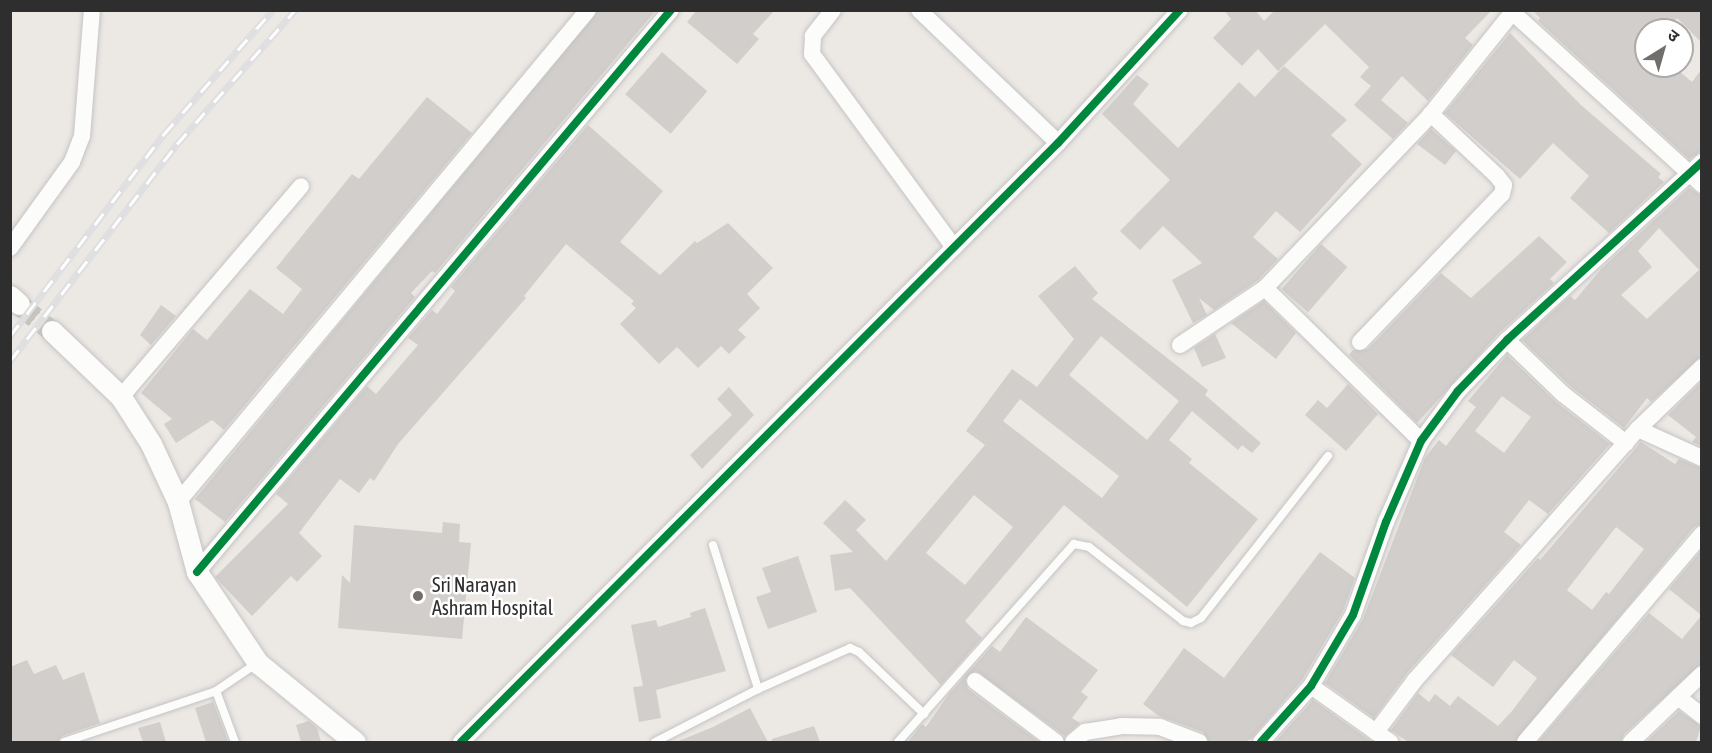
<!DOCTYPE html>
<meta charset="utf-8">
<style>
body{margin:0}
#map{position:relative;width:1712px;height:753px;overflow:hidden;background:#ece8e4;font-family:"Asap Condensed","Noto Sans Devanagari",sans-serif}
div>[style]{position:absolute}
.building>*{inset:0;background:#d1cecb;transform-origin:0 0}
.tertiary-tunnel>*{height:21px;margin-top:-10.5px;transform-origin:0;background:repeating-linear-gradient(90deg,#c6c3c0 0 21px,transparent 0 31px)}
.roads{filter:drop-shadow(0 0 2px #c5c4c5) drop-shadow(0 0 2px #c5c4c5)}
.service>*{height:8px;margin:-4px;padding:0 4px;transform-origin:4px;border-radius:4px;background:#fcfcfb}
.minor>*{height:16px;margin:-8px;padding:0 8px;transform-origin:8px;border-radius:8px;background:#fcfcfb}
.tertiary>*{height:21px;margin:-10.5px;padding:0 10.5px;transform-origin:10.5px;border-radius:10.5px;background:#fcfcfb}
.rail>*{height:7px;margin-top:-3.5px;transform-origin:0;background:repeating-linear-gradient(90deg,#fff 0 14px,#dfdfe1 0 28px);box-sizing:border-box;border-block:2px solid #dfdfe1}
.cycleway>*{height:8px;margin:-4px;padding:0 4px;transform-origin:4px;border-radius:4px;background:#00873e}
.dots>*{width:16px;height:16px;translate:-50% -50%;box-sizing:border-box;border:3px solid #fff;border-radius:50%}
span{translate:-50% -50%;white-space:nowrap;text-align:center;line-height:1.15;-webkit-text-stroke:5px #fff;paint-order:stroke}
.poi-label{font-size:20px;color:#2e2e2e}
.left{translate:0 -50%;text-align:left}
.frame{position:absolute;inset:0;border:12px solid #2e2e2e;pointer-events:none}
.north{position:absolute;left:1634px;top:18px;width:60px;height:60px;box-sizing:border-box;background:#fff;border:2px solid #ababab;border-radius:50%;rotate:37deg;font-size:16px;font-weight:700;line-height:24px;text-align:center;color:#2e2e2e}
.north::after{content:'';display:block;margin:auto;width:21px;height:27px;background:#706f6e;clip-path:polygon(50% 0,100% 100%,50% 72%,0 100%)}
</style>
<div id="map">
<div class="building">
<i style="clip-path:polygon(598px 10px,656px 10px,435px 273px,432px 271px,411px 293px,415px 297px,225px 522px,195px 499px)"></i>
<i style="clip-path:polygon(697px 10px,775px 10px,753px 34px,759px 39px,737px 64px,687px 22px)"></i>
<i style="clip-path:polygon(1224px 10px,1255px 10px,1264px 21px,1275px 10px,1492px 10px,1465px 38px,1473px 45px,1428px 101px,1402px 76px,1381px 100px,1408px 123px,1393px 139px,1354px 105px,1371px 86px,1360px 77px,1369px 67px,1325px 24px,1278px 71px,1258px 49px,1242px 66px,1213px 38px,1231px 19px)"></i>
<i style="clip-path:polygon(1532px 10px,1701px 10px,1701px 42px,1677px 18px,1667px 30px,1646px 30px,1646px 66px,1673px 66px,1692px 82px,1701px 70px,1701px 152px,1689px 159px,1538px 21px,1540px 18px)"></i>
<i style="clip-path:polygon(1510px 33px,1581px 105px,1661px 174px,1658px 177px,1664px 182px,1609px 233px,1570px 198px,1589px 176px,1553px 143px,1520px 179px,1445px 113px)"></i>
<i style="left:662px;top:52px;width:60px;height:56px;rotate:41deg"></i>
<i style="clip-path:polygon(1284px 66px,1347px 120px,1331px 135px,1362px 164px,1300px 232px,1276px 211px,1253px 237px,1278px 259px,1258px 280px,1214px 310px,1199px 298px,1207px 315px,1193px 323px,1172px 280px,1202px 263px,1163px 226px,1140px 250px,1120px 231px,1170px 180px,1102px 114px,1137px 75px,1149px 84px,1133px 104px,1178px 148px,1239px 82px,1255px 97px)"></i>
<i style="clip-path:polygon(427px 97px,472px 133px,224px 430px,212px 420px,176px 443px,164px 424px,172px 419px,141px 393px,193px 329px,207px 340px,250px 289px,283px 314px,302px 289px,276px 268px,352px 174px,359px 179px)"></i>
<i style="clip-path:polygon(588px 125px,663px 191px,620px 242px,660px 275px,695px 241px,697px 243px,728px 223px,773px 268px,747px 294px,760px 308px,738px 330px,746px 337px,729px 354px,721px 346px,698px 368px,677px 347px,659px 364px,620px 324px,636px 308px,631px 304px,634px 301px,566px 244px,524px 296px,526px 298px,398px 444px,374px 481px,370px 478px,359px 493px,340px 479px,299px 533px,322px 556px,297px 582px,291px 576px,252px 616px,215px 577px,288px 504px,276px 494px,367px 386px,376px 394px,418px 345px,408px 338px,432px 310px,437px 314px,455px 291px,451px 287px)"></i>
<i style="clip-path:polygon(1431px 129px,1456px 151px,1445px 165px,1417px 144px)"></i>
<i style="clip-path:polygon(evenodd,1689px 188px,1701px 195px,1701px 357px,1651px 402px,1647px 398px,1624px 428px,1570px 386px,1522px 340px,1570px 296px,1575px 300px,1602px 268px,1689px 188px,1659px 228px,1699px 270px,1647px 319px,1621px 295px,1652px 267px,1638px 251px,1659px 228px)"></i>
<i style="clip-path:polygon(1539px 236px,1567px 262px,1550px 279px,1554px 283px,1499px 333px,1417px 423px,1349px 355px,1353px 350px,1368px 349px,1441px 273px,1471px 298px)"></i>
<i style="left:1321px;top:244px;width:35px;height:60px;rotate:41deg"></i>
<i style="clip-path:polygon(evenodd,1075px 266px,1098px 293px,1092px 299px,1208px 390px,1205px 395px,1261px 443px,1252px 453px,1242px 445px,1238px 450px,1192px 411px,1169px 440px,1192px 459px,1189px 463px,1258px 519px,1187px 607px,1064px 505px,965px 621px,982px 638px,941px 685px,850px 588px,835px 591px,830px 555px,853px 552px,823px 523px,845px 500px,866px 520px,856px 530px,886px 561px,985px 445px,966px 431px,1012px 369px,1037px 387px,1074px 339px,1038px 296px,1075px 266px,1101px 336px,1179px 401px,1147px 440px,1069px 375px,1101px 336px,1075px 266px,1020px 399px,1119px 476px,1102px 498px,1003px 421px,1020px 399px,1075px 266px,974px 495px,1013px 527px,965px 585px,926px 553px,974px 495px)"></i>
<i style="clip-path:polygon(1264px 301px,1296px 333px,1276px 359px,1231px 323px)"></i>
<i style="clip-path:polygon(161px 305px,176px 316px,151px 345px,140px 335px)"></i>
<i style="clip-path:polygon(1215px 334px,1226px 358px,1202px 367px,1194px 348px)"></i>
<i style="clip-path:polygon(evenodd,1507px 355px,1556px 402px,1610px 444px,1548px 514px,1529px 500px,1504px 532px,1521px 545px,1407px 673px,1374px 718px,1325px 683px,1363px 619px,1425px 458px,1439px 440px,1446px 446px,1476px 407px,1468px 401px,1507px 355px,1502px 396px,1531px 417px,1504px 453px,1475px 431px,1502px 396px)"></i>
<i style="clip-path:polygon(1701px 382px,1701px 446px,1692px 442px,1696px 437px,1668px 415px)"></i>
<i style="clip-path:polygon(1348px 384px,1378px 414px,1346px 451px,1305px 415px,1318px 400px,1327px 408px)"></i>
<i style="clip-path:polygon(729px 387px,754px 415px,702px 469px,690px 455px,732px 415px,717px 399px)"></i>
<i style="clip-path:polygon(evenodd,1641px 442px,1675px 464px,1679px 459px,1701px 468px,1701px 524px,1694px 527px,1515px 742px,1408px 742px,1391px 730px,1418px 693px,1429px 702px,1435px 694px,1450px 706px,1458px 696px,1498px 726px,1512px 711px,1537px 678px,1514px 660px,1493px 687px,1451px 655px,1538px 558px,1540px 560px,1641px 442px,1616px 527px,1644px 549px,1609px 594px,1606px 592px,1592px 610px,1567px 590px,1616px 527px)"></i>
<i style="clip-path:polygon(443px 522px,460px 524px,459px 542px,471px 543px,462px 639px,338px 628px,342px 575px,350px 583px,354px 525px,442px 533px)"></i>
<i style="clip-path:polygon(1701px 551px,1701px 615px,1669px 589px)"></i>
<i style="clip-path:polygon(1320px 552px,1355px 578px,1343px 611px,1302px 680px,1251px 739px,1245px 742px,1209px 742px,1203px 732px,1159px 716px,1143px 704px,1184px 648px,1224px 678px)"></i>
<i style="clip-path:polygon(798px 556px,817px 612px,768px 629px,756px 597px,771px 592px,762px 568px)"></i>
<i style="clip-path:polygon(705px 608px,726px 671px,656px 690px,661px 718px,639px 722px,633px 687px,643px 686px,631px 625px,656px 620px,658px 627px,691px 617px,690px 613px)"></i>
<i style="clip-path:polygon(1649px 613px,1682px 639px,1701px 616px,1701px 664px,1624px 734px,1621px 742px,1538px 742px)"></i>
<i style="clip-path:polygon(1026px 617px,1098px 670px,1081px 692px,1088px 697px,1072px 718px,1080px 723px,1065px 736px,976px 671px,965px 679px,968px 689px,1039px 742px,908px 742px,922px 724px,926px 727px,949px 694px,992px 646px,1000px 652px)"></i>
<i style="clip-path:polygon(27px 660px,34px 674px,56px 665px,63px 680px,84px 672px,100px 723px,62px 736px,58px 742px,10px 742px,10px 667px)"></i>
<i style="clip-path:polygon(1313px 700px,1372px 742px,1275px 742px)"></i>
<i style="clip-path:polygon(213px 702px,222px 725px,228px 742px,206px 742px,195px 708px)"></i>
<i style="clip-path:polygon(750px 708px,768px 742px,676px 742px,713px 727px)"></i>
<i style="clip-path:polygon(1679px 711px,1701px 726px,1696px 742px,1646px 742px)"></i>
<i style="clip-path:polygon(309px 721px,317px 728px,321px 742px,301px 742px,296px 725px)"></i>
<i style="clip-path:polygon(160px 722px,166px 742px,143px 742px,138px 728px)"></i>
<i style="clip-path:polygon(814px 726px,820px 742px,772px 742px,772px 739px)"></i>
</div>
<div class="tertiary-tunnel">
<i style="left:19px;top:304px;width:43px;rotate:39.3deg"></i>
</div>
<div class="roads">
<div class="service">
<i style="left:713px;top:545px;width:151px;rotate:72.6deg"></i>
<i style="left:216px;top:691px;width:54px;rotate:69.6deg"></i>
<i style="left:64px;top:742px;width:160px;rotate:-18.5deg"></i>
<i style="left:216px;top:691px;width:50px;rotate:-34.3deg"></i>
<i style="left:655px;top:742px;width:116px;rotate:-27.2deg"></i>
<i style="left:758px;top:689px;width:101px;rotate:-24deg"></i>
<i style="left:850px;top:648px;width:10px;rotate:24deg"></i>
<i style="left:859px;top:652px;width:90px;rotate:43.6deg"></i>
<i style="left:898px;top:742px;width:265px;rotate:-48.4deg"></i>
<i style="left:1074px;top:544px;width:15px;rotate:11deg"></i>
<i style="left:1089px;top:547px;width:120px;rotate:38.2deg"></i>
<i style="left:1183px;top:621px;width:8px;rotate:14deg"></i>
<i style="left:1191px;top:623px;width:11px;rotate:-27deg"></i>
<i style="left:1201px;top:618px;width:206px;rotate:-51.9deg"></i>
</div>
<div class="minor">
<i style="left:833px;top:10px;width:33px;rotate:128deg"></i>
<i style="left:813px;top:36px;width:18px;rotate:93deg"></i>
<i style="left:812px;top:54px;width:240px;rotate:53.7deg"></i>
<i style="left:919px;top:10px;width:192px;rotate:43.7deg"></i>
<i style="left:1510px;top:10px;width:260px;rotate:42.3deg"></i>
<i style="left:10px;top:248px;width:106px;rotate:-54.2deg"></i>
<i style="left:72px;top:162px;width:28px;rotate:-69deg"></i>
<i style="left:82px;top:136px;width:126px;rotate:-85.5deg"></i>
<i style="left:1265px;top:288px;width:219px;rotate:44.4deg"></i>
<i style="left:1507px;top:340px;width:78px;rotate:44deg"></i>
<i style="left:1563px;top:394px;width:80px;rotate:37.9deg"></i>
<i style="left:1360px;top:342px;width:205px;rotate:-46.2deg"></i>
<i style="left:1502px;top:194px;width:9px;rotate:-77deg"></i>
<i style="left:1504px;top:185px;width:11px;rotate:-128deg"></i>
<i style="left:1497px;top:176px;width:91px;rotate:-136.8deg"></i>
<i style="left:1180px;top:345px;width:102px;rotate:-33.8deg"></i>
<i style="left:1265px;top:288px;width:240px;rotate:-46.3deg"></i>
<i style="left:1431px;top:114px;width:129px;rotate:-51.3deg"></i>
<i style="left:121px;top:397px;width:277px;rotate:-49.5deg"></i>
<i style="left:1638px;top:429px;width:70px;rotate:24.4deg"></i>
<i style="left:178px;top:502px;width:640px;rotate:-50.19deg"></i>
<i style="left:197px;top:572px;width:735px;rotate:-49.86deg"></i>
<i style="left:975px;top:681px;width:101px;rotate:37deg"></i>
<i style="left:1311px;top:686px;width:97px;rotate:35.3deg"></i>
<i style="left:1678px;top:697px;width:31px;rotate:38deg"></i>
<i style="left:1376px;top:732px;width:65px;rotate:-53.1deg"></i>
<i style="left:1415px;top:680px;width:336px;rotate:-48.4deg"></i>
<i style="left:1638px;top:429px;width:89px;rotate:-44.1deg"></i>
<i style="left:461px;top:742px;width:846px;rotate:-45.1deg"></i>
<i style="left:1058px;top:143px;width:180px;rotate:-47.5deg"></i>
<i style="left:1073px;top:742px;width:16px;rotate:-40deg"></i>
<i style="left:1085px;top:732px;width:36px;rotate:-9deg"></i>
<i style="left:1121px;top:726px;width:39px;rotate:1deg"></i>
<i style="left:1160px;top:727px;width:42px;rotate:21deg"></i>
<i style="left:1261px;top:742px;width:75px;rotate:-48.2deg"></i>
<i style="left:1311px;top:686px;width:82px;rotate:-59.4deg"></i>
<i style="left:1353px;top:615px;width:99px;rotate:-70.5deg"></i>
<i style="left:1386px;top:522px;width:88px;rotate:-66.6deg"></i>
<i style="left:1421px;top:441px;width:62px;rotate:-53.5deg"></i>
<i style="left:1458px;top:391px;width:71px;rotate:-46.1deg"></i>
<i style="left:1507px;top:340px;width:264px;rotate:-42.4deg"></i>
<i style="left:1525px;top:742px;width:273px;rotate:-49.6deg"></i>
<i style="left:1631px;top:742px;width:98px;rotate:-43.8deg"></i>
</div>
<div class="tertiary">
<i style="left:10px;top:296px;width:12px;rotate:42deg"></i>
<i style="left:52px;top:331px;width:95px;rotate:43.7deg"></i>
<i style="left:121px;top:397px;width:56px;rotate:57.4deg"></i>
<i style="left:151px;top:444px;width:64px;rotate:65deg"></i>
<i style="left:178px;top:502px;width:73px;rotate:74.8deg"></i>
<i style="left:197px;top:572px;width:110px;rotate:56.2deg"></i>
<i style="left:258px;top:663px;width:125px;rotate:39.2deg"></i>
</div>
</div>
<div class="rail">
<i style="left:10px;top:336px;width:254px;rotate:-52.7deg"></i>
<i style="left:164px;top:134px;width:165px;rotate:-48.7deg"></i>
<i style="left:10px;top:361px;width:274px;rotate:-52.4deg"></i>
<i style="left:177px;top:144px;width:179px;rotate:-48.6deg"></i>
</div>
<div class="cycleway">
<i style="left:197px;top:572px;width:735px;rotate:-49.86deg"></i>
<i style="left:461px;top:742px;width:846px;rotate:-45.1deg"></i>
<i style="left:1058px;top:143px;width:180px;rotate:-47.5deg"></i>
<i style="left:1261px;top:742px;width:75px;rotate:-48.2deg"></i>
<i style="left:1311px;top:686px;width:82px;rotate:-59.4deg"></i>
<i style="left:1353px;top:615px;width:99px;rotate:-70.5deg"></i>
<i style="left:1386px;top:522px;width:88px;rotate:-66.6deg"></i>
<i style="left:1421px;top:441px;width:62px;rotate:-53.5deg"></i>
<i style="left:1458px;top:391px;width:71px;rotate:-46.1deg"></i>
<i style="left:1507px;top:340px;width:264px;rotate:-42.4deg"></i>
</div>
<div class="dots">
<i style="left:418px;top:596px;background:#706f6e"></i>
</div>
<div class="poi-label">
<span class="left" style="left:432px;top:596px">Sri Narayan<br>Ashram Hospital</span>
</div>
<div class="frame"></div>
<div class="north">उ</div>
</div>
